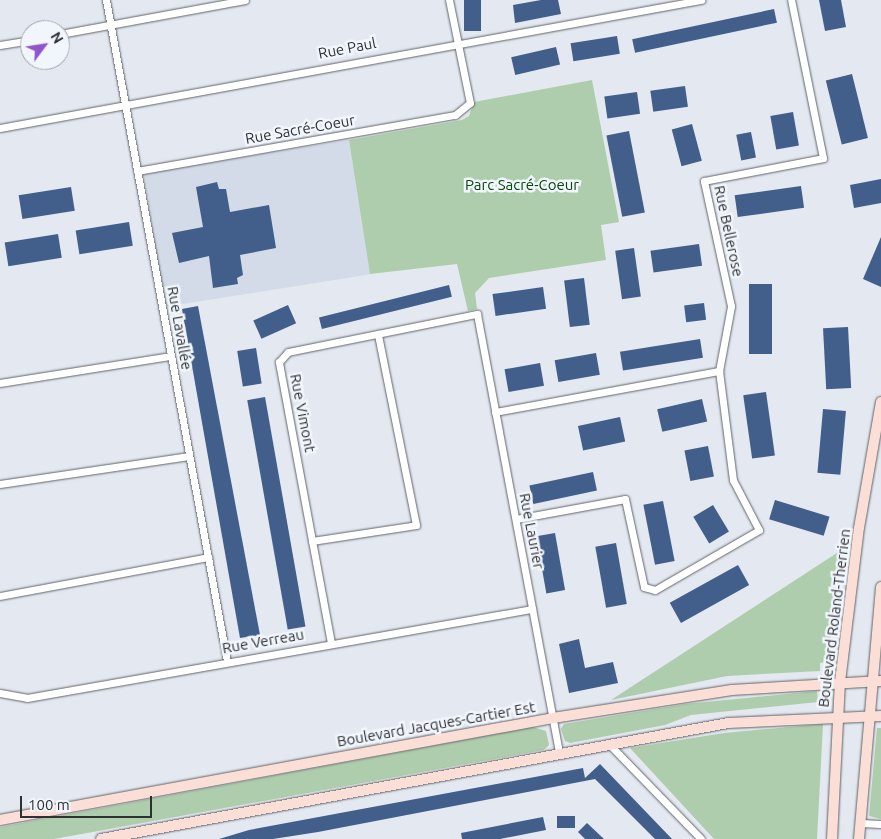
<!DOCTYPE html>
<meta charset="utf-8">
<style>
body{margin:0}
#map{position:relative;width:881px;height:839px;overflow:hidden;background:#e4e8f0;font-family:Ubuntu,sans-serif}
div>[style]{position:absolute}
.built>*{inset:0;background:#d2dbe7;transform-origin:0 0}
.green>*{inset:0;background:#aecdac}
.building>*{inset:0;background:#415f8a;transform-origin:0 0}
.roads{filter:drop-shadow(0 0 1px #60646a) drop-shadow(0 0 1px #60646a)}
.minor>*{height:7px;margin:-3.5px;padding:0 3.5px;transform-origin:3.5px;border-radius:3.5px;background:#fff}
.secondary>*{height:10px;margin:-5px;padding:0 5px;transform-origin:5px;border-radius:5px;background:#fbded5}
span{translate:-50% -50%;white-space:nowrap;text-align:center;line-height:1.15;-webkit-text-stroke:5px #f1f6fd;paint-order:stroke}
.street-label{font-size:15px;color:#2e3032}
.park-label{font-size:15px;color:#074507}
.north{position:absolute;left:20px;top:20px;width:50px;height:50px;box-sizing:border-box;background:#f1f6fd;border:1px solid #a3a7ac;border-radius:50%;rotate:59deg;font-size:14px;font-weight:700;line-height:20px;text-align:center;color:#2e3032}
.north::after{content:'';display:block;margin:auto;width:18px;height:22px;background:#9054cb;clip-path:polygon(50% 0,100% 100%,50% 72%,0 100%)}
.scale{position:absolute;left:20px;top:796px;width:132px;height:22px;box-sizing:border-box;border:2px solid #2e3032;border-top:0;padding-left:6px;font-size:15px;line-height:18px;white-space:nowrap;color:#2e3032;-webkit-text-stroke:4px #f1f6fd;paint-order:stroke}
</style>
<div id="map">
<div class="built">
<i style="left:349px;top:140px;width:136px;height:208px;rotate:81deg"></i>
</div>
<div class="green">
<i style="clip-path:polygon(592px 80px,619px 222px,601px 225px,606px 260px,489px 278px,475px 293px,477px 309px,468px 311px,457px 264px,370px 274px,349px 140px,462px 120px,469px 116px,474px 102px)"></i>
<i style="clip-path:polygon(840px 551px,828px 662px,820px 663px,820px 671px,727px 676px,611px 700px)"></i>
<i style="clip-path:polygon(817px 691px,818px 702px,691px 715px,665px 725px,570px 743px,565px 741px,561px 729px,564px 724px,685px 704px)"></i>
<i style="clip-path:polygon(823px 724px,817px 839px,714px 839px,630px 748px,724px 733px)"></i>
<i style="clip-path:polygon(533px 727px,546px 731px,549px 745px,544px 750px,54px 839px,0 839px,0 827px)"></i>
<i style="clip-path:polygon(877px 728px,881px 728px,881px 819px,869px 816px)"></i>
</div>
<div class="building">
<i style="left:464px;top:0;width:17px;height:31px"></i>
<i style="clip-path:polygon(541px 0,558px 0,561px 14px,515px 23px,513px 5px)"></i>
<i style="clip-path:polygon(819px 0,841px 0,846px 27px,825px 31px)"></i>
<i style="left:774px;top:9px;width:14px;height:145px;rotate:78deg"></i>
<i style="left:617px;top:36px;width:18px;height:47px;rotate:81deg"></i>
<i style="left:556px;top:47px;width:18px;height:46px;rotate:77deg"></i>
<i style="left:852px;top:74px;width:66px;height:27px;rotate:76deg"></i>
<i style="left:685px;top:86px;width:21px;height:35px;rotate:82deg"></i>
<i style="left:637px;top:92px;width:22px;height:33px;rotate:82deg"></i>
<i style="left:793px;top:112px;width:34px;height:23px;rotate:80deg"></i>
<i style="left:692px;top:124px;width:38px;height:21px;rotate:75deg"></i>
<i style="left:629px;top:131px;width:83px;height:23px;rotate:79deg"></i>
<i style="left:751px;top:132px;width:26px;height:15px;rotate:79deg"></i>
<i style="clip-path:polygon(881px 179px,881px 203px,854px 208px,850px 185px)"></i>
<i style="clip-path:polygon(217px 182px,219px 189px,226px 189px,230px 212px,269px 205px,276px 248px,240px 255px,243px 275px,237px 278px,238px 284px,213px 288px,209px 256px,179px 263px,172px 233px,203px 227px,196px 187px)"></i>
<i style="left:801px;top:186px;width:22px;height:67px;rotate:82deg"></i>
<i style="left:71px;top:187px;width:24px;height:53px;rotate:81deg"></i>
<i style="left:129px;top:222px;width:24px;height:54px;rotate:81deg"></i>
<i style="left:58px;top:234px;width:24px;height:54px;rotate:81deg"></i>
<i style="clip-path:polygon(881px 237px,881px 287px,863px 279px)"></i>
<i style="left:699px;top:244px;width:22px;height:49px;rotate:82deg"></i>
<i style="left:634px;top:248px;width:49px;height:19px;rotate:82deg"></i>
<i style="left:584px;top:278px;width:47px;height:20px;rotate:83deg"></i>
<i style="left:749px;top:284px;width:23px;height:70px"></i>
<i style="left:449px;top:285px;width:12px;height:134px;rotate:76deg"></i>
<i style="left:543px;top:287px;width:22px;height:51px;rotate:82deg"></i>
<i style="left:704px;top:303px;width:17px;height:20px;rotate:83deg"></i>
<i style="left:288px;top:305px;width:20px;height:38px;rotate:66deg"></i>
<i style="clip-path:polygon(198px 306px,260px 635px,240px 638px,182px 309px)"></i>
<i style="left:848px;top:327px;width:61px;height:25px;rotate:87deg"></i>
<i style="left:700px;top:339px;width:19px;height:81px;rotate:81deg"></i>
<i style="left:256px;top:348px;width:36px;height:19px;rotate:81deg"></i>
<i style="left:596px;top:353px;width:22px;height:42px;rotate:80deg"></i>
<i style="left:540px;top:363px;width:23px;height:36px;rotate:80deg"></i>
<i style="left:766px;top:392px;width:64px;height:23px;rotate:82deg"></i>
<i style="left:265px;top:397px;width:233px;height:18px;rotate:80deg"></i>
<i style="left:702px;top:399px;width:23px;height:46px;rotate:77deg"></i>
<i style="left:823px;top:409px;width:23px;height:64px;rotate:5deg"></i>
<i style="left:620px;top:417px;width:25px;height:43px;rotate:78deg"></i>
<i style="left:708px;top:446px;width:31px;height:24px;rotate:79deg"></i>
<i style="left:593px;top:472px;width:19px;height:65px;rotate:78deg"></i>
<i style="left:775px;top:500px;width:57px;height:20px;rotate:17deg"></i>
<i style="left:663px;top:501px;width:61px;height:20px;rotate:79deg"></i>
<i style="left:713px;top:505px;width:31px;height:23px;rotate:59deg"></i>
<i style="left:555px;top:533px;width:58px;height:19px;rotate:80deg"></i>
<i style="left:616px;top:543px;width:62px;height:21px;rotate:80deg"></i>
<i style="left:738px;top:565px;width:23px;height:78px;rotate:61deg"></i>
<i style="clip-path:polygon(579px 639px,585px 668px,613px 662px,618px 683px,569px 693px,559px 644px)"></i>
<i style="clip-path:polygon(600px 764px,672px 839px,655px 839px,595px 779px,318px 832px,273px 839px,219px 839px,249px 830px,583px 768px,585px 778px)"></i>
<i style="left:557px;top:816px;width:18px;height:12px"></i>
<i style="clip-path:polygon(543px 817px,546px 830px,500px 839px,462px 839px,461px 833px)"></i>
<i style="clip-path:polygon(587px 823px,604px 839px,585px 839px,578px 832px)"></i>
</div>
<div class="roads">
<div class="minor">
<i style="left:106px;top:0;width:672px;rotate:79.63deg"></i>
<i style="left:60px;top:34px;width:188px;rotate:-10.4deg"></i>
<i style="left:0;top:45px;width:30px;rotate:-9deg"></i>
<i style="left:0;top:128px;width:713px;rotate:-10.35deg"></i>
<i style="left:137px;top:171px;width:323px;rotate:-10deg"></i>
<i style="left:455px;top:115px;width:19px;rotate:-39deg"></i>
<i style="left:470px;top:103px;width:105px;rotate:-101.5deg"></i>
<i style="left:0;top:383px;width:173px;rotate:-9deg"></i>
<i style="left:495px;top:412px;width:228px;rotate:-10.4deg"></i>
<i style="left:0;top:484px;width:191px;rotate:-8.4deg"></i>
<i style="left:516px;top:519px;width:111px;rotate:-10.4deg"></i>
<i style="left:625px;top:499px;width:90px;rotate:77.8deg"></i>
<i style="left:644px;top:587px;width:11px;rotate:15deg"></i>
<i style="left:655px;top:590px;width:120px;rotate:-30deg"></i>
<i style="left:759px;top:530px;width:56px;rotate:-117.5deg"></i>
<i style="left:733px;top:480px;width:110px;rotate:-97.3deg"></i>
<i style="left:719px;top:371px;width:66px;rotate:-79.5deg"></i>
<i style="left:731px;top:306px;width:128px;rotate:-102.2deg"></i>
<i style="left:704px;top:181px;width:121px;rotate:-10.9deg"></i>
<i style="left:823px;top:158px;width:161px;rotate:-101.4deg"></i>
<i style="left:312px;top:541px;width:105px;rotate:-8.7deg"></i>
<i style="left:416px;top:525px;width:195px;rotate:-101.3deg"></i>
<i style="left:0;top:596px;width:212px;rotate:-10.6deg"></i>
<i style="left:331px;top:643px;width:286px;rotate:-100.5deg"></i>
<i style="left:279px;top:362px;width:13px;rotate:-48deg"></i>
<i style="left:288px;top:352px;width:193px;rotate:-11.4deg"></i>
<i style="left:477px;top:314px;width:446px;rotate:79.4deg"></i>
<i style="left:0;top:693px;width:27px;rotate:10deg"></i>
<i style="left:27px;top:698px;width:513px;rotate:-10deg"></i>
<i style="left:609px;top:744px;width:132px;rotate:45.9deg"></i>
<i style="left:860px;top:823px;width:21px;rotate:3deg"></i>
</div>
<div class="secondary">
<i style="left:0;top:820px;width:562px;rotate:-10.45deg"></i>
<i style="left:553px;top:718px;width:181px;rotate:-8.9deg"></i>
<i style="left:732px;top:690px;width:149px;rotate:-3.5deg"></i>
<i style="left:101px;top:839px;width:638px;rotate:-10.48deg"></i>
<i style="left:728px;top:723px;width:153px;rotate:-2.6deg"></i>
<i style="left:832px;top:839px;width:157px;rotate:-87.1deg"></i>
<i style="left:840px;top:682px;width:155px;rotate:-83deg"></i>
<i style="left:859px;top:528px;width:128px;rotate:-80.1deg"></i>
<i style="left:859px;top:839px;width:253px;rotate:-85deg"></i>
</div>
</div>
<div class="street-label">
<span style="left:347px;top:48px;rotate:-11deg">Rue Paul</span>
<span style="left:300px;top:129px;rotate:-10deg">Rue Sacré-Coeur</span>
<span style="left:729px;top:231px;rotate:78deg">Rue Bellerose</span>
<span style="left:180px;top:328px;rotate:80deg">Rue Lavallée</span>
<span style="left:303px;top:413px;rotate:79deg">Rue Vimont</span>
<span style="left:532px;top:531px;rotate:79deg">Rue Laurier</span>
<span style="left:834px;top:618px;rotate:-83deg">Boulevard Roland-Therrien</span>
<span style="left:263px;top:641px;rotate:-10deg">Rue Verreau</span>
<span style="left:436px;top:724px;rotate:-10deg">Boulevard Jacques-Cartier Est</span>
</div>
<div class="park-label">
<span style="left:522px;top:185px">Parc Sacré-Coeur</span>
</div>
<div class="north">N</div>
<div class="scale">100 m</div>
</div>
